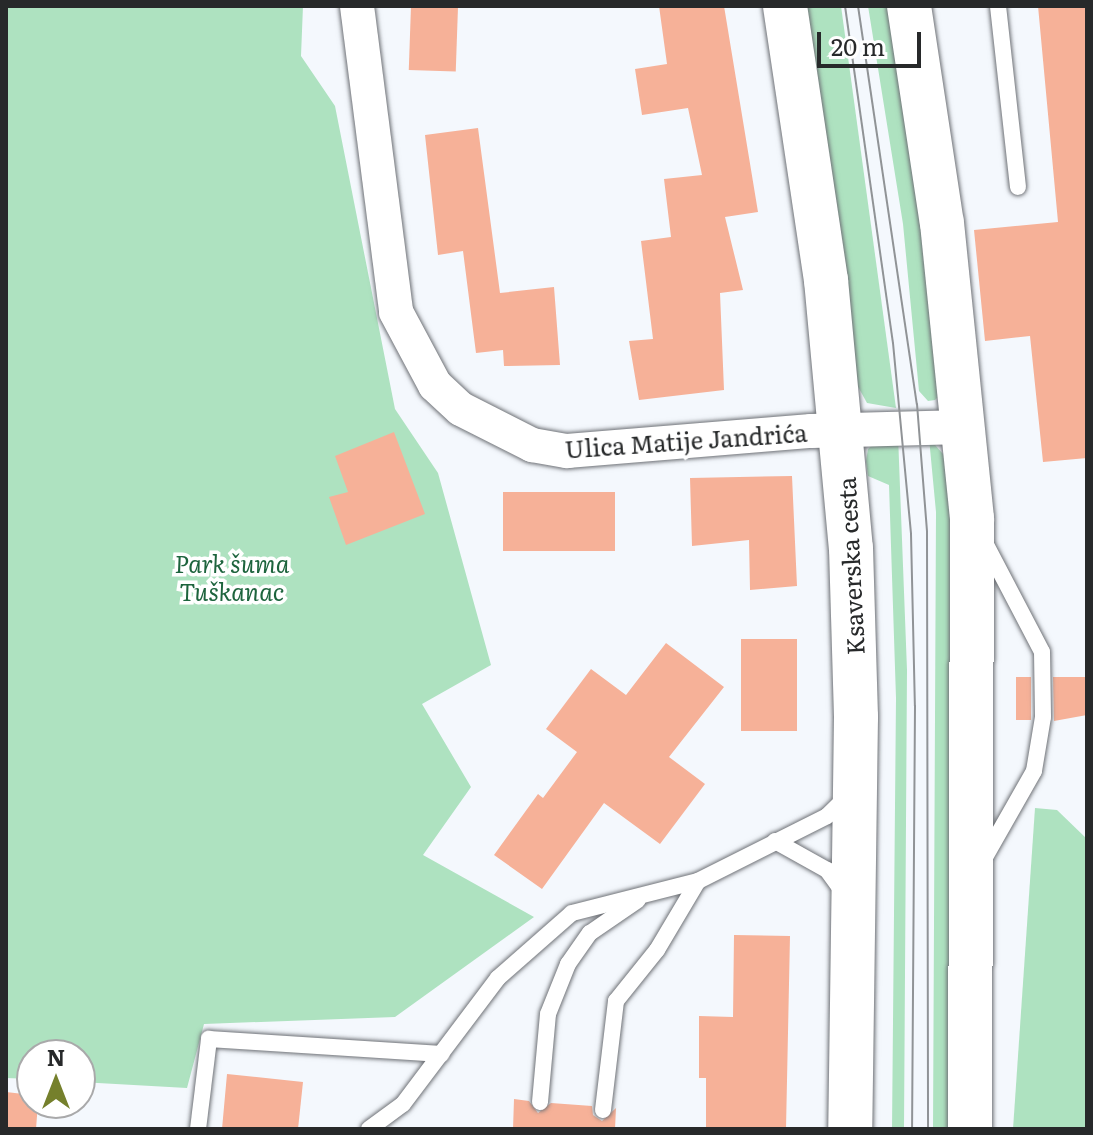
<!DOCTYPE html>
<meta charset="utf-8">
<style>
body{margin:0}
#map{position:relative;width:1093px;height:1135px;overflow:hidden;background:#f4f8fd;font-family:Literata,serif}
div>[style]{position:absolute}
.green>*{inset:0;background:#aee2c0}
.building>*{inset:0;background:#f6b198;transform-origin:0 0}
.roads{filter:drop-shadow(0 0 2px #6f7277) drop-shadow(0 0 2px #6f7277)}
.lane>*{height:16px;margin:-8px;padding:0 8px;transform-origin:8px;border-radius:8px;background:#fff}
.street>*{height:34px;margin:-17px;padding:0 17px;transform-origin:17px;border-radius:17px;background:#fff}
.secondary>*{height:44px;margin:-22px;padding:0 22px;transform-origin:22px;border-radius:22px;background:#fff}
.tram>*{height:2px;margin:-1px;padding:0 1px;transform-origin:1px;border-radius:1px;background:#909396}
span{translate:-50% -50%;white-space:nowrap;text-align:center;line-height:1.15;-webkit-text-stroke:7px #fff;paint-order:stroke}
.street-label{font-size:24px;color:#27292a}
.park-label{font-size:24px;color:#1d643d;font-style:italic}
.frame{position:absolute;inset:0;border:8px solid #27292a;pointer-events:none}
.north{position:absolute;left:16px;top:1039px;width:80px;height:80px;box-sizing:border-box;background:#fff;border:2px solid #a9a9aa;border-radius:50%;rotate:0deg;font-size:22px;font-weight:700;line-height:32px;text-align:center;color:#27292a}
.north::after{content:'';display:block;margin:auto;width:28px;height:36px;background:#75802c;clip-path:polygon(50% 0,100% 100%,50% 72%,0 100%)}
.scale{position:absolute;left:817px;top:32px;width:104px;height:36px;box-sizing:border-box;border:4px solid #27292a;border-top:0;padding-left:10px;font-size:24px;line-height:28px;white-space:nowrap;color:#27292a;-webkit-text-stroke:6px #fff;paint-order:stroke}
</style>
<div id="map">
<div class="green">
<i style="clip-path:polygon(6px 6px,303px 6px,301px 56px,335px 106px,395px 409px,438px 473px,491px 665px,422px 704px,471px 787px,423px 855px,534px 917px,395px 1017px,204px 1024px,187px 1088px,80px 1082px,80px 1055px,32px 1055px,32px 1079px,6px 1078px)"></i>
<i style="clip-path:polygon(803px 6px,841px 6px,896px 408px,867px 403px,856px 383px)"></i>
<i style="clip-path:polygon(868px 6px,890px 6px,921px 211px,940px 395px,935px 400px,928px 401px,919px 391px,903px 224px)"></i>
<i style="clip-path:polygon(898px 435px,907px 670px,904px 1129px,892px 1129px,896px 698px,889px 485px,868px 476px,866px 461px,868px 449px,880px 438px)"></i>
<i style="clip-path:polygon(929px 438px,949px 461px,957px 589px,955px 1129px,933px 1129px,936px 512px)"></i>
<i style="clip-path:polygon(1035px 808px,1057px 810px,1087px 839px,1087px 1129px,1013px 1129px)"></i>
</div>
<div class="building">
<i style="left:411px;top:6px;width:47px;height:64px;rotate:2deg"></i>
<i style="clip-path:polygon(659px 6px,724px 6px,758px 212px,725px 217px,743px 290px,720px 293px,724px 390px,639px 400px,629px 341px,653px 339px,641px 241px,671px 237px,664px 179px,702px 175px,688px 108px,642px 115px,635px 69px,667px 64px)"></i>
<i style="clip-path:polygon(1038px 6px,1087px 6px,1087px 458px,1043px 462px,1030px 336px,985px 341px,974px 230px,1058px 222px)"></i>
<i style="clip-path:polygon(478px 128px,500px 293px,554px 287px,560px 365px,504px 366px,503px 350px,476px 353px,463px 251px,438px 255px,425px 135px)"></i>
<i style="clip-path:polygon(394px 432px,425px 514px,346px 545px,329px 497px,348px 492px,335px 456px)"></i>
<i style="clip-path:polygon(792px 476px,797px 586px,750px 590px,749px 540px,692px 546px,690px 478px)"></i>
<i style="left:615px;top:492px;width:59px;height:112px;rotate:90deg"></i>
<i style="left:741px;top:639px;width:56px;height:92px"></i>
<i style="clip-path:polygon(666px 643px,724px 687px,669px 757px,705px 784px,660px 844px,604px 803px,542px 889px,494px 855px,538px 794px,543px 798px,577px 752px,546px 729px,591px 669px,626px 695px)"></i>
<i style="left:1016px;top:677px;width:15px;height:43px"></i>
<i style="clip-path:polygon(1053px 677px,1085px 677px,1087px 715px,1054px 721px)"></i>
<i style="clip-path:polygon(734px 935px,790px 936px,786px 1129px,706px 1129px,706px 1078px,699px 1078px,699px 1016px,733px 1017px)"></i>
<i style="clip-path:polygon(227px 1074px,303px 1082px,298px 1129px,222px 1129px)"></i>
<i style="clip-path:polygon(6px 1092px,32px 1095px,32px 1103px,38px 1103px,36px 1129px,6px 1129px)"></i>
<i style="clip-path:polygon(514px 1099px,529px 1101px,538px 1113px,551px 1103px,592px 1106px,593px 1115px,602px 1121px,616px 1108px,615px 1129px,513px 1129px)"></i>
</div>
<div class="roads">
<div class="lane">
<i style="left:998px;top:6px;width:182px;rotate:83.7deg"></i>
<i style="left:983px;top:539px;width:127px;rotate:62.4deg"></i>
<i style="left:1042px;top:652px;width:65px;rotate:89.1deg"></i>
<i style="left:1043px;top:717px;width:55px;rotate:99.5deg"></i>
<i style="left:1034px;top:771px;width:101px;rotate:119.6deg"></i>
<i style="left:775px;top:841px;width:60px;rotate:29.1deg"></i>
<i style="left:827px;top:870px;width:27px;rotate:54deg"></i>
<i style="left:540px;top:1102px;width:88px;rotate:-84.8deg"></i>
<i style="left:548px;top:1014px;width:54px;rotate:-68.2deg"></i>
<i style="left:568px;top:964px;width:38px;rotate:-55deg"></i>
<i style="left:590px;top:933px;width:58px;rotate:-34.5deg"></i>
<i style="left:603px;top:1110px;width:110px;rotate:-83.2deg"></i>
<i style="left:616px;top:1001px;width:65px;rotate:-51.2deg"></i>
<i style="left:657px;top:950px;width:80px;rotate:-59.3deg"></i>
<i style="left:198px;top:1129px;width:91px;rotate:-83deg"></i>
<i style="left:209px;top:1039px;width:233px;rotate:3.7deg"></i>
<i style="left:369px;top:1129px;width:42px;rotate:-36.3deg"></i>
<i style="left:403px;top:1104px;width:158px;rotate:-53deg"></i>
<i style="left:498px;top:978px;width:98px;rotate:-41.3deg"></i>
<i style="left:572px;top:913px;width:130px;rotate:-14.3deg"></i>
<i style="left:698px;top:881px;width:144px;rotate:-26.7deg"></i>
<i style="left:827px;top:816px;width:29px;rotate:-44deg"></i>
</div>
<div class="street">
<i style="left:357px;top:6px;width:308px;rotate:82.7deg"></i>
<i style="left:396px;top:312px;width:83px;rotate:61.9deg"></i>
<i style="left:435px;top:385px;width:35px;rotate:43deg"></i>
<i style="left:461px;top:409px;width:80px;rotate:26.9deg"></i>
<i style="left:532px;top:445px;width:36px;rotate:10deg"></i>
<i style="left:567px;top:451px;width:245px;rotate:-4.7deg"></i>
<i style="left:811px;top:431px;width:153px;rotate:-1.5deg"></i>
</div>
<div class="secondary">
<i style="left:785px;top:6px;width:277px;rotate:81.5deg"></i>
<i style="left:826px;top:280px;width:269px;rotate:84.7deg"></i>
<i style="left:851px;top:548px;width:169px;rotate:88.3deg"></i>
<i style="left:856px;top:717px;width:412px;rotate:90.8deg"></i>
<i style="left:909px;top:6px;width:219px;rotate:81.4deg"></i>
<i style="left:942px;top:223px;width:297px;rotate:84.2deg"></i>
<i style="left:972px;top:518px;width:611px;rotate:90.19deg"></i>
</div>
</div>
<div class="tram">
<i style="left:845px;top:6px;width:340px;rotate:81.9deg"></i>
<i style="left:893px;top:343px;width:192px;rotate:84.6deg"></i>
<i style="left:911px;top:534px;width:172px;rotate:88.7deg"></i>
<i style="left:915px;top:706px;width:423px;rotate:90.4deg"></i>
<i style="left:858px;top:6px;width:402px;rotate:81.6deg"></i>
<i style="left:917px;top:404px;width:128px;rotate:85.5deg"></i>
<i style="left:927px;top:532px;width:597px;rotate:89.9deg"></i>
</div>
<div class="street-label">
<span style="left:686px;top:440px;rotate:-4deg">Ulica Matije Jandrića</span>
<span style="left:850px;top:566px;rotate:-93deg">Ksaverska cesta</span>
</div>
<div class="park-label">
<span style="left:232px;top:577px">Park šuma<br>Tuškanac</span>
</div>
<div class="frame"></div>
<div class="north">N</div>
<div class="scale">20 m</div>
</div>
